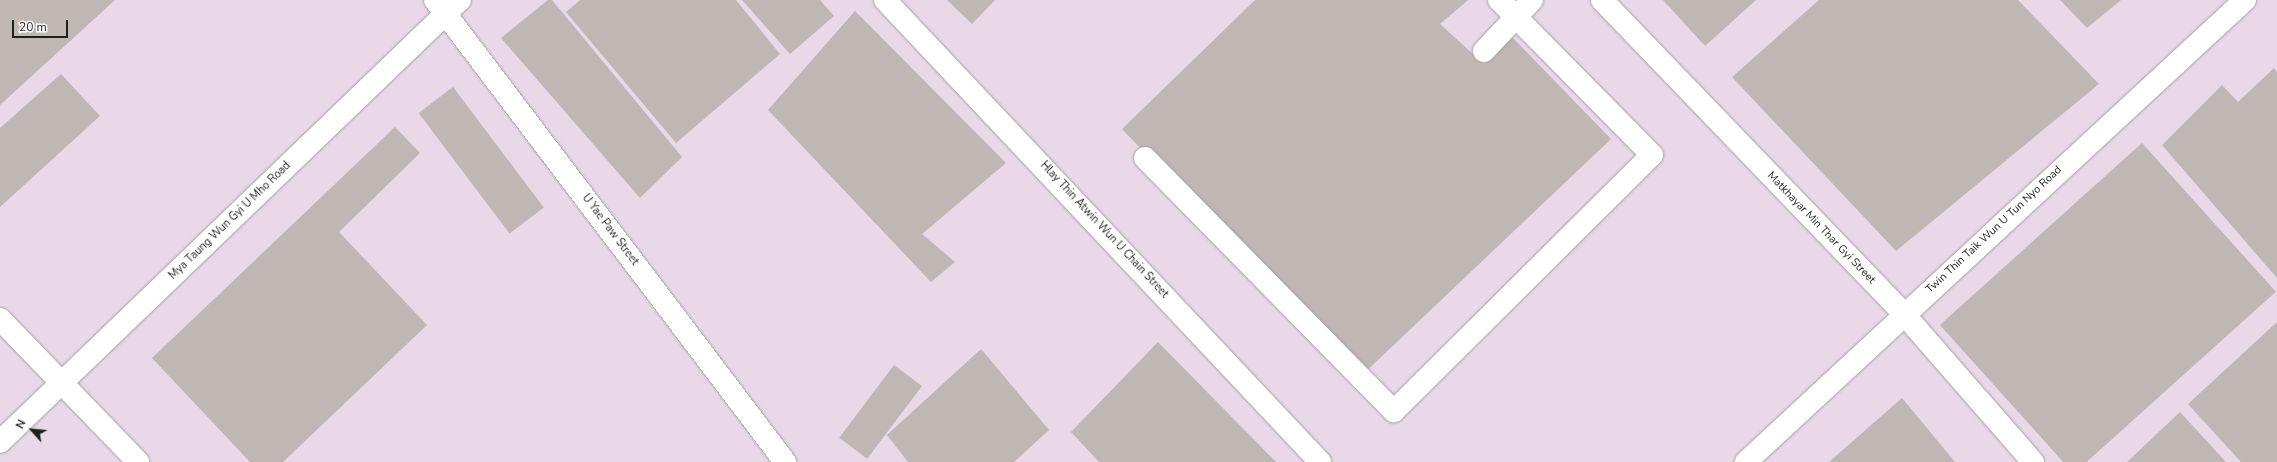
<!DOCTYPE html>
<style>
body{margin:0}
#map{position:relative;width:2277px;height:462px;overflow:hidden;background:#efebe6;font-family:"Nunito Sans",sans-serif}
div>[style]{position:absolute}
.industrial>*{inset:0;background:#e8d8e8;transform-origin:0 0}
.building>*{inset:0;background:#c0b6b3;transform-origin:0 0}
.roads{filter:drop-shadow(0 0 1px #a0a0a0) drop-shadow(0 0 1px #a0a0a0)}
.minor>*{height:22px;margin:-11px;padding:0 11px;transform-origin:11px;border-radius:11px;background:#fff}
span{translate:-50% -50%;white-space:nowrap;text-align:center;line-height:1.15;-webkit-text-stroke:3px #fff;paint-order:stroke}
.street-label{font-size:11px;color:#1f1f1f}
.north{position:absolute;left:12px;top:410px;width:40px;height:40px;-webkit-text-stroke:3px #fff;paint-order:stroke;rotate:297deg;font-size:11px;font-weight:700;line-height:16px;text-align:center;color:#1f1f1f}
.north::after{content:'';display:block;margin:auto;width:14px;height:18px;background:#1f1f1f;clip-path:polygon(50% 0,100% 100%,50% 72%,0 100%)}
.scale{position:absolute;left:12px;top:20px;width:56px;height:18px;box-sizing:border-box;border:2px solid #1f1f1f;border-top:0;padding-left:5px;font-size:12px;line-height:14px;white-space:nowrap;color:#1f1f1f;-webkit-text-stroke:3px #fff;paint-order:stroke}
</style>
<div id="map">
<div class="industrial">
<i style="left:0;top:0;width:2277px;height:462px"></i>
</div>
<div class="building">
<i style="clip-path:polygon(0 0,115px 0,0 105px)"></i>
<i style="clip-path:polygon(548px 0,552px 0,682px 157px,640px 198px,501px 38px)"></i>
<i style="clip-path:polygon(580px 0,736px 0,780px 54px,676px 143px,566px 12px)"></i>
<i style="clip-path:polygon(742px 0,820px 0,834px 16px,790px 54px)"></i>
<i style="clip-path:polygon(947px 0,995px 0,972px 24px)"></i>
<i style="clip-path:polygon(1255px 0,1468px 0,1440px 24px,1484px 64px,1512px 37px,1611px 139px,1360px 377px,1122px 129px)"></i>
<i style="clip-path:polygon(1663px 0,1756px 0,1705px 46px)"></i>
<i style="clip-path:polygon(1819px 0,2018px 0,2099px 84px,1896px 251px,1732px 77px)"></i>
<i style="clip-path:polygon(2060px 0,2121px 0,2087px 28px)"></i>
<i style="clip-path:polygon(855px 11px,1006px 163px,922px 234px,955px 262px,931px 282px,768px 110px)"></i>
<i style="clip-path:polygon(2274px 68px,2277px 72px,2277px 278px,2162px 145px,2222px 85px,2238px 102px)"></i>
<i style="clip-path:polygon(61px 74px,100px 116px,0 207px,0 128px)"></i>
<i style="left:453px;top:87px;width:151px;height:43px;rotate:53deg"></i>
<i style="clip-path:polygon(395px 127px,420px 153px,339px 232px,427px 325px,283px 462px,250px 462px,152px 358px)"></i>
<i style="left:2142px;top:143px;width:200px;height:272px;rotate:48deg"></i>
<i style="clip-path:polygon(2277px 322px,2277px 462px,2241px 462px,2188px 404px)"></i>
<i style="clip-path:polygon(1158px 342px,1276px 462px,1099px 462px,1071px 432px)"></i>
<i style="clip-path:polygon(981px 349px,1049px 430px,1014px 462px,908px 462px,887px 435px)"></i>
<i style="left:894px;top:365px;width:35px;height:91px;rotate:37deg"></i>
<i style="clip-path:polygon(1902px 398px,1955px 462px,1829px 462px)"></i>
<i style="clip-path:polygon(2180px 412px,2226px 462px,2127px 462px)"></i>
</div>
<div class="roads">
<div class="minor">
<i style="left:435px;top:0;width:580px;rotate:52.85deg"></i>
<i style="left:885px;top:0;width:635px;rotate:46.72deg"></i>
<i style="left:1602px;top:0;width:434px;rotate:46.1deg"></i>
<i style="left:1903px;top:313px;width:198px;rotate:48.9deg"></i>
<i style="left:1484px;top:51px;width:70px;rotate:-46.7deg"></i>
<i style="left:1145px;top:158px;width:355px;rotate:45.5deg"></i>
<i style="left:1394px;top:411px;width:363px;rotate:-44.8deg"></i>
<i style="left:1652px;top:155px;width:218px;rotate:-134.6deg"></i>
<i style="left:0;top:319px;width:199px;rotate:46deg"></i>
<i style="left:0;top:442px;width:638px;rotate:-43.86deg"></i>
<i style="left:1746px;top:462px;width:680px;rotate:-42.8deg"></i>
</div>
</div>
<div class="street-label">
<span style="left:230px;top:221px;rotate:-44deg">Mya Taung Wun Gyi U Mho Road</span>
<span style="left:1821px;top:228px;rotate:46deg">Matkhayar Min Thar Gyi Street</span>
<span style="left:610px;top:230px;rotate:53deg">U Yae Paw Street</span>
<span style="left:1104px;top:230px;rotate:47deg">Hlay Thin Atwin Wun U Chain Street</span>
<span style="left:1994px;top:230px;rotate:-43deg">Twin Thin Taik Wun U Tun Nyo Road</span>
</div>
<div class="north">N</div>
<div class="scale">20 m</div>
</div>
